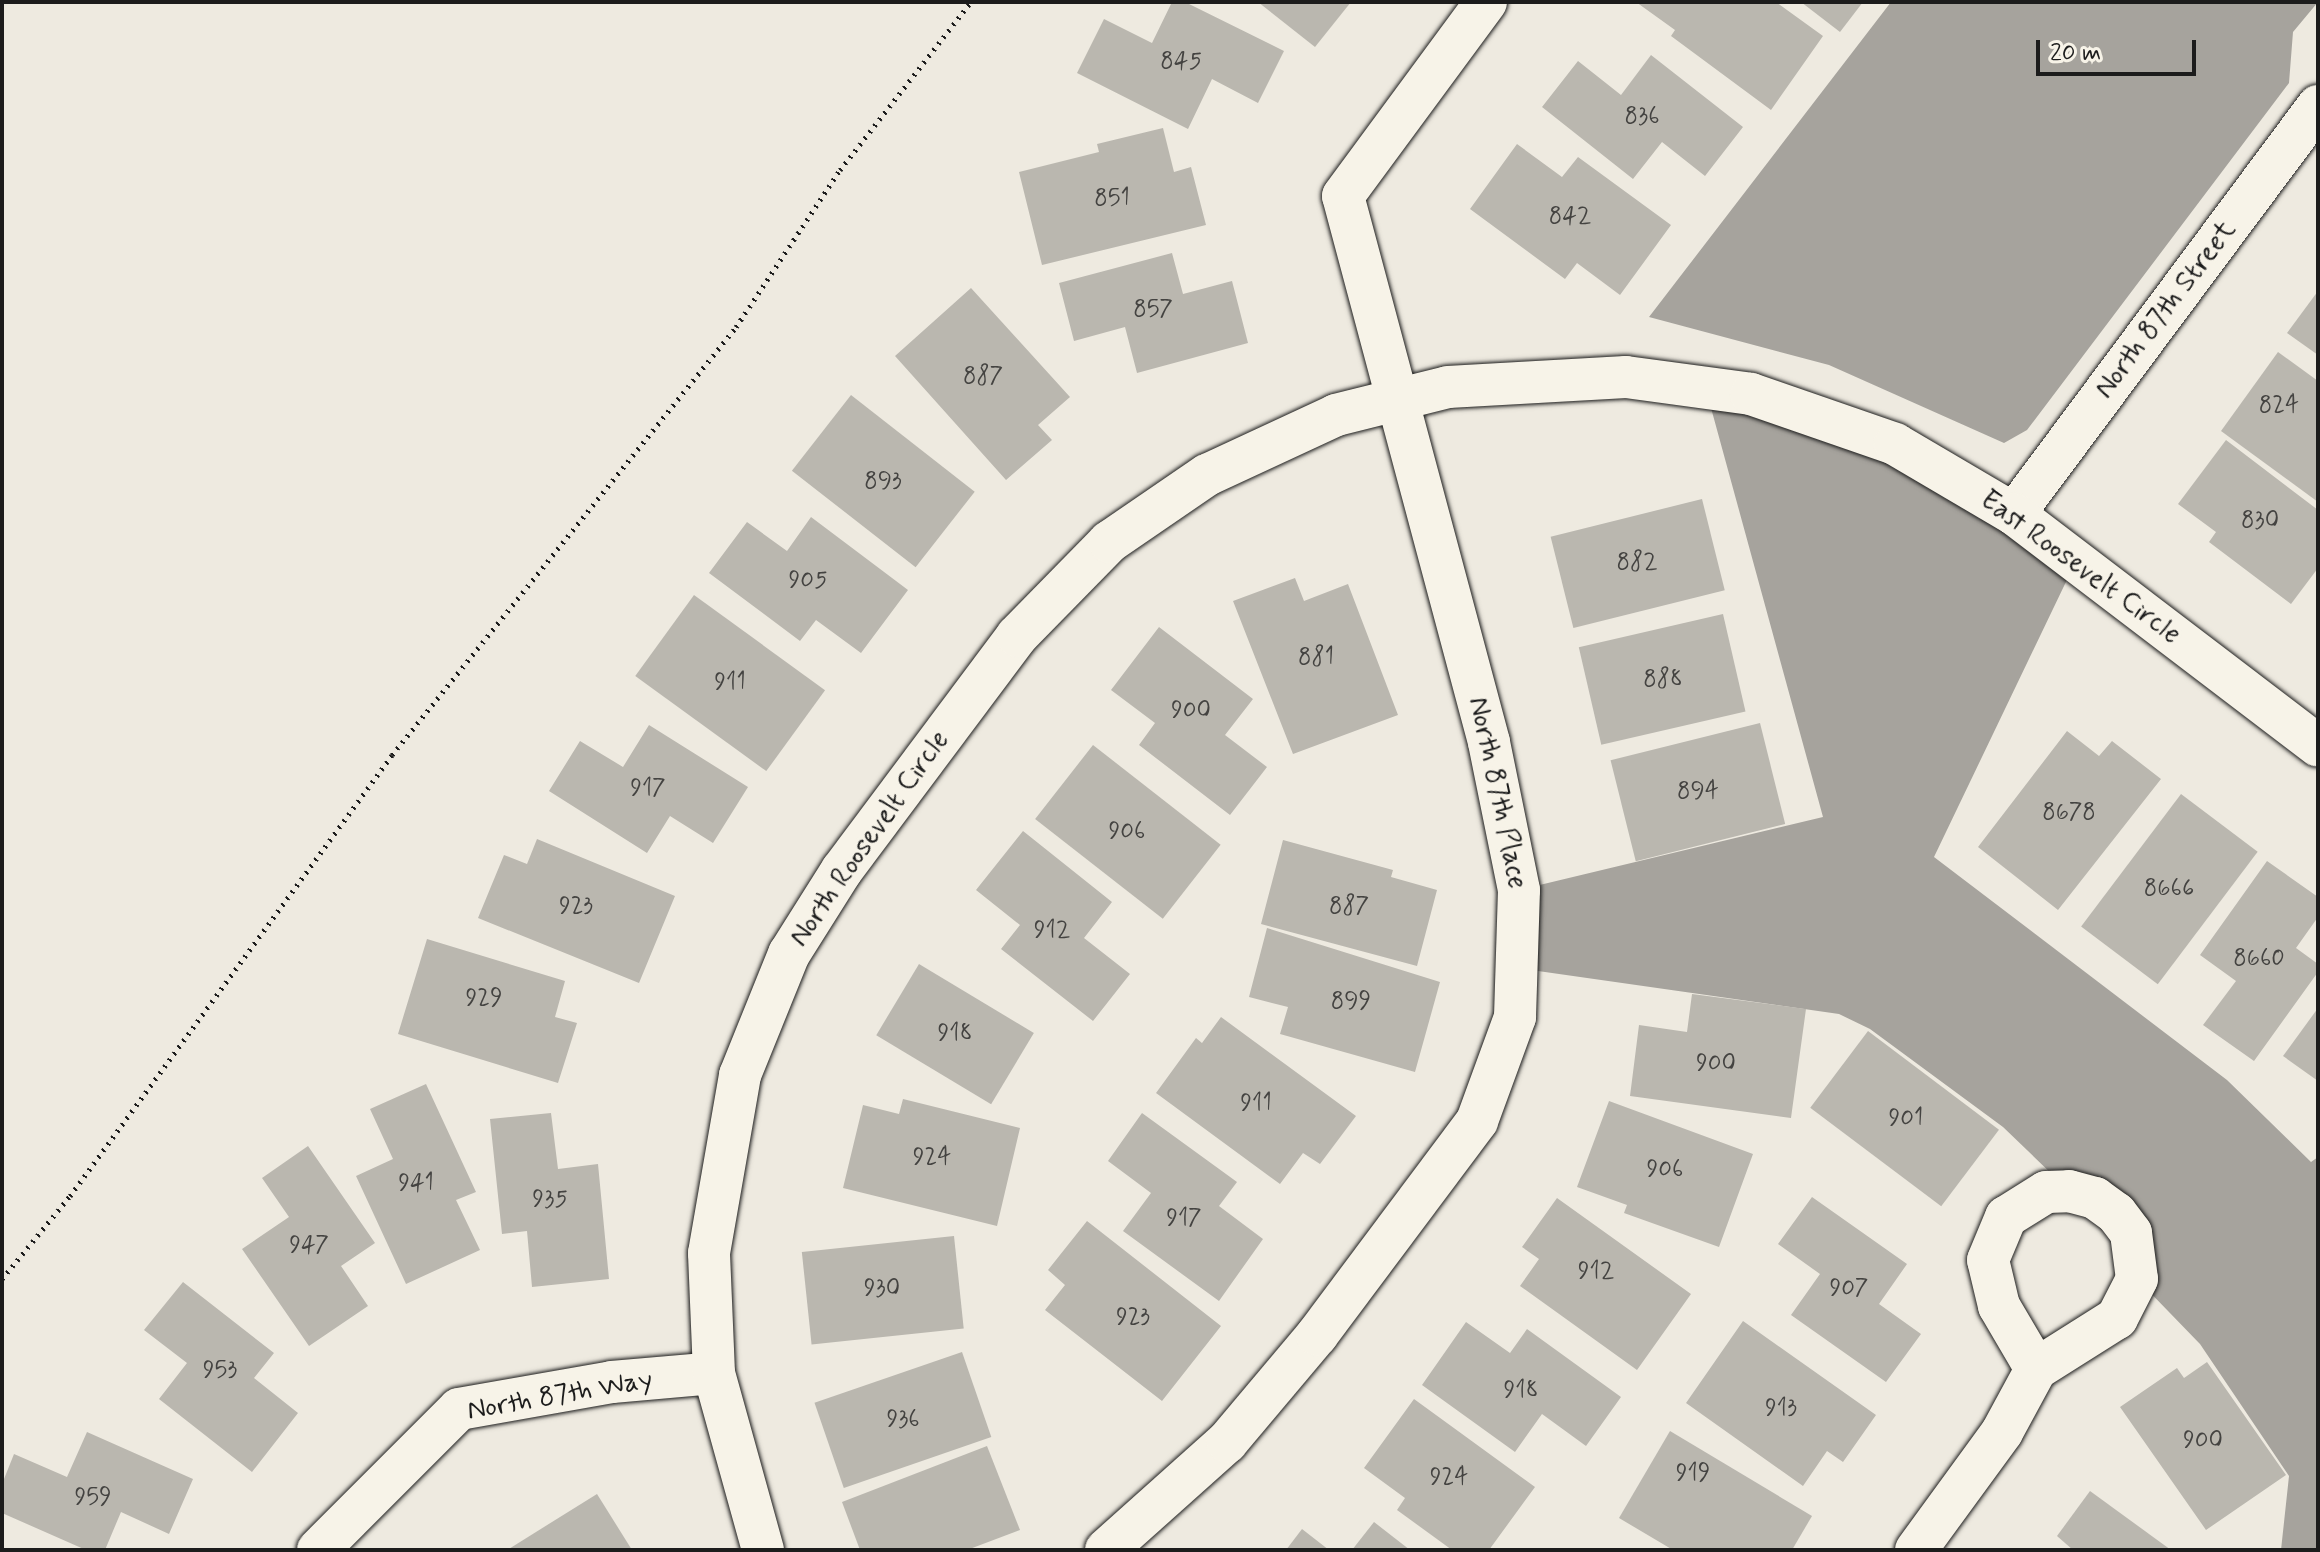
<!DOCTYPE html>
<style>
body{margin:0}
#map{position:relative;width:2320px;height:1552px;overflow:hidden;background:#eeeae0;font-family:Mynerve,sans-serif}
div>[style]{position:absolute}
.water>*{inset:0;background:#a6a39d}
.building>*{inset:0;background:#bab7af;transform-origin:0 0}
.path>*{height:5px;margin-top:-2.5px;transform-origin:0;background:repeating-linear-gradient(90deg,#1c1c1c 0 2px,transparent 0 8px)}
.roads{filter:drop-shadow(0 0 2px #1c1c1c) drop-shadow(0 0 2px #1c1c1c)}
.minor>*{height:42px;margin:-21px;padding:0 21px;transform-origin:21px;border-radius:21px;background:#f7f3e8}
span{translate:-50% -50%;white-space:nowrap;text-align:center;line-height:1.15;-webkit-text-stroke:6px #f7f3e8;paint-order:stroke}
.number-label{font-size:24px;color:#444341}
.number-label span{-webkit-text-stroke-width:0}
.street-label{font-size:28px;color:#1c1c1c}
.frame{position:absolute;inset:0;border:4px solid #1c1c1c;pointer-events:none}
.scale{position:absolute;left:2036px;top:40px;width:160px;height:36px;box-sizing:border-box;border:4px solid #1c1c1c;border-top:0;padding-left:10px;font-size:24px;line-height:28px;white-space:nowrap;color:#1c1c1c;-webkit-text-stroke:6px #f7f3e8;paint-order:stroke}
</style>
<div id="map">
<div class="water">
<i style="clip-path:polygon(1891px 2px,2318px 2px,2293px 32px,2289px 83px,2027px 430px,2004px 443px,1829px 365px,1649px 317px)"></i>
<i style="clip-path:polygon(1705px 386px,1895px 444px,2076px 561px,1934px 857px,2227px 1080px,2311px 1162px,2318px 1157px,2318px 1550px,2281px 1550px,2289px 1476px,2200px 1344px,2137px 1279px,2138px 1257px,2003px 1127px,1870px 1029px,1839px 1014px,1517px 968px,1519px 890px,1823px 817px)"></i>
</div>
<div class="building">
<i style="clip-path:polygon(1172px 2px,1185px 2px,1284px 51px,1258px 103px,1212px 79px,1188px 129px,1077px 73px,1104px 19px,1152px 43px)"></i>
<i style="clip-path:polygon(1258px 2px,1351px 2px,1315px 47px)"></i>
<i style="clip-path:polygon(1636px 2px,1776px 2px,1823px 36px,1771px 110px,1671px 36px,1675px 30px)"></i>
<i style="clip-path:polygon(1801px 2px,1863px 2px,1840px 32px)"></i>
<i style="clip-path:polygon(1651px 55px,1743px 127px,1705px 176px,1662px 142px,1633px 179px,1542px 107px,1578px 61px,1621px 95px)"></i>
<i style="clip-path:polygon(1163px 128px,1174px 172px,1191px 167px,1206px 225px,1042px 265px,1019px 172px,1099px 152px,1097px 144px)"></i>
<i style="clip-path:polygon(1517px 144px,1562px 177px,1578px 157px,1671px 225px,1620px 295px,1577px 263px,1565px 279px,1470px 209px)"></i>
<i style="clip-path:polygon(1172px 253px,1183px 294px,1232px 281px,1248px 343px,1137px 373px,1125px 327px,1074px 341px,1059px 283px)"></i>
<i style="clip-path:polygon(971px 288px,1070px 397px,1038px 425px,1052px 440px,1006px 480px,895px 356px)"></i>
<i style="clip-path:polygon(2318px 291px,2318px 355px,2287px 333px)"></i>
<i style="clip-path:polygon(2278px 352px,2318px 381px,2318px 502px,2221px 431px)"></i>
<i style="left:851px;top:395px;width:157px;height:96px;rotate:38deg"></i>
<i style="clip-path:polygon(2226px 440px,2318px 510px,2318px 568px,2291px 604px,2209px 542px,2216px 532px,2178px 504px)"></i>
<i style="left:1702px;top:499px;width:94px;height:156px;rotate:76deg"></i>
<i style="clip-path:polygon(811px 517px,908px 590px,861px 653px,816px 620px,800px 641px,709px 573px,747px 522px,787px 551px)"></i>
<i style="clip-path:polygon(1295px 578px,1304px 601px,1348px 584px,1398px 715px,1293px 754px,1233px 601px)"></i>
<i style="left:694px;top:595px;width:162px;height:100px;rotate:36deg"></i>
<i style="left:1723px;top:614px;width:100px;height:148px;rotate:77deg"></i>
<i style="clip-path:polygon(1159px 627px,1253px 699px,1225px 735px,1267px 767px,1230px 815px,1139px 745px,1155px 723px,1111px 690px)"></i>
<i style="left:1760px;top:723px;width:104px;height:154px;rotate:76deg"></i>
<i style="clip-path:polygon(649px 725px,748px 787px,713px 843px,670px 816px,647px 853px,549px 791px,580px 741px,623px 767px)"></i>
<i style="clip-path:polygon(2067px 731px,2099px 756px,2112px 741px,2161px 779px,2058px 910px,1978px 847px)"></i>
<i style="left:1093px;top:745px;width:162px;height:94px;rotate:38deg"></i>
<i style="left:2181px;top:794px;width:96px;height:166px;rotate:37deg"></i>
<i style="clip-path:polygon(1023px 831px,1112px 902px,1084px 938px,1130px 974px,1093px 1021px,1001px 949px,1020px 925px,976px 890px)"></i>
<i style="clip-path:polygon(537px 839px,675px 896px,639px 983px,478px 918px,504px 855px,527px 864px)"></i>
<i style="clip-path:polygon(1283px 840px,1393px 870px,1391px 877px,1437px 890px,1417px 966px,1261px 924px)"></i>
<i style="clip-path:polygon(2267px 861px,2318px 897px,2318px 917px,2296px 948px,2318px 964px,2318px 972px,2254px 1061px,2203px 1025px,2236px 981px,2200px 955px)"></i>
<i style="clip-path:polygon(1267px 928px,1440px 982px,1415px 1072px,1280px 1034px,1288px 1007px,1249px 997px)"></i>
<i style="clip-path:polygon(427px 939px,565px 981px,555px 1017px,577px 1023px,558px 1083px,398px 1034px)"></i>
<i style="left:919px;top:964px;width:134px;height:83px;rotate:31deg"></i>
<i style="clip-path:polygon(1692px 994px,1806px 1009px,1791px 1118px,1630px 1096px,1639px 1025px,1687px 1032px)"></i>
<i style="clip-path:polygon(2318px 1008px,2318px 1081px,2283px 1056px)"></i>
<i style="clip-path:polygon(1221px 1017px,1356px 1116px,1320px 1164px,1303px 1153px,1280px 1184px,1156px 1093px,1196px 1038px,1202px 1043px)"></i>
<i style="left:1868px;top:1031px;width:164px;height:96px;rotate:37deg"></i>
<i style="clip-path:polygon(426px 1084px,476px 1192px,456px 1200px,480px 1250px,406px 1284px,356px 1176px,393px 1159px,370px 1109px)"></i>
<i style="clip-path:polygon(903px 1099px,1020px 1128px,997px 1226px,843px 1188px,863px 1105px,899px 1114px)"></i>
<i style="clip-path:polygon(1609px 1101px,1753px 1154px,1719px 1247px,1624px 1213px,1627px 1205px,1577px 1187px)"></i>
<i style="clip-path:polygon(551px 1113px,558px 1169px,598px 1164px,609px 1279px,532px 1287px,527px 1231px,502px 1234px,490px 1119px)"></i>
<i style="clip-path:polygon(1142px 1113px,1237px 1182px,1219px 1206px,1263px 1239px,1219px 1301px,1123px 1231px,1151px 1193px,1108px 1161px)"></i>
<i style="clip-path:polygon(308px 1146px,375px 1243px,341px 1266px,368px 1306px,309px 1346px,242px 1249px,289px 1217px,262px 1178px)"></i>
<i style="clip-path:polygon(1812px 1197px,1907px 1264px,1879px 1304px,1921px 1334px,1886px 1382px,1791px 1315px,1820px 1274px,1778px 1244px)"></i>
<i style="clip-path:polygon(1557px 1198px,1691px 1294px,1637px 1370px,1520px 1286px,1539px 1259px,1522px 1247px)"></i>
<i style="clip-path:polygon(1087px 1221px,1221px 1326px,1162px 1401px,1045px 1310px,1065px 1285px,1048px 1270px)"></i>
<i style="left:954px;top:1236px;width:93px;height:153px;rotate:84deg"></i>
<i style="clip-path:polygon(183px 1282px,274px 1353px,254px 1378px,298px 1413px,252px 1472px,159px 1399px,187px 1363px,144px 1330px)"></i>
<i style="clip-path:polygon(1743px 1321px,1876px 1415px,1843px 1462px,1827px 1451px,1803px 1486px,1686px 1403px)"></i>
<i style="clip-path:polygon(1466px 1322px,1510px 1353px,1527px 1329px,1621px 1397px,1586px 1446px,1542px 1414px,1515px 1452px,1422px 1385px)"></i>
<i style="left:962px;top:1352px;width:90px;height:156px;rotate:71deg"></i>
<i style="clip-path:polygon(2207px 1362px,2286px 1475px,2206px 1530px,2120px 1407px,2177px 1368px,2184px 1378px)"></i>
<i style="clip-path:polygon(1414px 1399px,1535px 1487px,1489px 1550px,1452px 1550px,1397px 1510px,1405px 1498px,1364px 1468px)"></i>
<i style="clip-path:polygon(1670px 1431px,1812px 1516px,1792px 1550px,1673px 1550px,1619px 1518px)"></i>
<i style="clip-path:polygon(87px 1432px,193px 1479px,169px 1534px,121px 1512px,105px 1550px,86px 1550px,2px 1513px,2px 1484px,14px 1454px,67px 1477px)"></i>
<i style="clip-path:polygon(987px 1446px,1020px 1530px,967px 1550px,860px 1550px,842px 1502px)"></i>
<i style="clip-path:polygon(2090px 1491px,2171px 1550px,2073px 1550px,2057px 1536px)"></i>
<i style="clip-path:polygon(597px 1494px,632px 1550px,507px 1550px)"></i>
<i style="clip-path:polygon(1374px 1522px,1410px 1550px,1352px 1550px)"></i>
<i style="clip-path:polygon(1302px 1529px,1329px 1550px,1286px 1550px)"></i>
</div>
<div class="path">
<i style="left:2px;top:1279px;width:107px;rotate:-50.7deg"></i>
<i style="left:70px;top:1196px;width:546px;rotate:-53.86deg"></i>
<i style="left:392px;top:755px;width:549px;rotate:-51.21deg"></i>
<i style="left:736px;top:327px;width:188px;rotate:-56.5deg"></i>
<i style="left:840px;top:170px;width:213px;rotate:-52.1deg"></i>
</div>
<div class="roads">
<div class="minor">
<i style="left:2014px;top:514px;width:509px;rotate:-53.31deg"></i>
<i style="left:2069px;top:1191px;width:27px;rotate:15deg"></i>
<i style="left:2095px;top:1198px;width:26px;rotate:36deg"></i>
<i style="left:2116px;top:1213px;width:25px;rotate:53deg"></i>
<i style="left:2131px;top:1233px;width:46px;rotate:82.6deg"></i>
<i style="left:2137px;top:1279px;width:44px;rotate:117.1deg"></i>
<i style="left:2117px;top:1318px;width:96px;rotate:147.8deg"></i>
<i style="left:2036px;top:1369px;width:73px;rotate:-120.4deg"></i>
<i style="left:1999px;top:1306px;width:47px;rotate:-103.4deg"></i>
<i style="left:1988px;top:1260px;width:47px;rotate:-67.3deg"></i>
<i style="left:2006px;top:1217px;width:47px;rotate:-32deg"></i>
<i style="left:2046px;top:1192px;width:23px;rotate:-2deg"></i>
<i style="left:318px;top:1550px;width:199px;rotate:-45deg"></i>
<i style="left:459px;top:1409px;width:155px;rotate:-10deg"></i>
<i style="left:612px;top:1382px;width:102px;rotate:-5deg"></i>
<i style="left:763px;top:1550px;width:184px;rotate:-105.5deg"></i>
<i style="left:714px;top:1373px;width:120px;rotate:-92.4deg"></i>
<i style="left:709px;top:1253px;width:181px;rotate:-80.1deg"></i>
<i style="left:740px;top:1075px;width:131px;rotate:-68deg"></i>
<i style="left:789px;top:954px;width:99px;rotate:-57.8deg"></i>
<i style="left:842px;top:870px;width:292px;rotate:-53.2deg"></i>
<i style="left:1017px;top:636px;width:132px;rotate:-45.6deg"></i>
<i style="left:1109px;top:542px;width:119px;rotate:-34.4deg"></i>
<i style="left:1207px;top:475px;width:142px;rotate:-24.9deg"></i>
<i style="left:1336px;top:415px;width:115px;rotate:-14deg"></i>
<i style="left:1448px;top:387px;width:178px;rotate:-3.2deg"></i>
<i style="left:1626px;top:377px;width:126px;rotate:7.7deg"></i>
<i style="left:1751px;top:394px;width:152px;rotate:19.1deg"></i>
<i style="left:1895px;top:444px;width:138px;rotate:30.5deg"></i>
<i style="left:2014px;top:514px;width:382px;rotate:37.3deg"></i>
<i style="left:1106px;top:1550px;width:162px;rotate:-41.8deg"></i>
<i style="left:1227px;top:1442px;width:140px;rotate:-49.9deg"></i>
<i style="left:1317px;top:1335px;width:267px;rotate:-53.2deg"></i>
<i style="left:1477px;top:1121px;width:111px;rotate:-69.9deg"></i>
<i style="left:1515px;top:1017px;width:127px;rotate:-88.2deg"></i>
<i style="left:1519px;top:890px;width:151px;rotate:-101.5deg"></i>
<i style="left:1489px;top:742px;width:565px;rotate:-104.97deg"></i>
<i style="left:1343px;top:196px;width:241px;rotate:-53.6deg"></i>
<i style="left:1916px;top:1550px;width:146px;rotate:-53.9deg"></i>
<i style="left:2002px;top:1432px;width:72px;rotate:-61.6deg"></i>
</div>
</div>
<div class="number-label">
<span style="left:1181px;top:62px">845</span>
<span style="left:1642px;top:117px">836</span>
<span style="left:1112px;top:199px">851</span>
<span style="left:1570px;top:217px">842</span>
<span style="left:1153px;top:310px">857</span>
<span style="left:983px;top:377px">887</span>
<span style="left:2279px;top:406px">824</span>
<span style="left:883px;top:482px">893</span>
<span style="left:2260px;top:521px">830</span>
<span style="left:1637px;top:563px">882</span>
<span style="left:808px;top:581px">905</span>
<span style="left:1316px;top:658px">881</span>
<span style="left:1663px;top:680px">888</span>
<span style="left:730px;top:683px">911</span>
<span style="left:1191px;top:711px">900</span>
<span style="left:648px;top:789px">917</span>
<span style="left:1698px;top:792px">894</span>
<span style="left:2069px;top:813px">8678</span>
<span style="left:1127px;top:832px">906</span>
<span style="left:2169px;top:889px">8666</span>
<span style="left:576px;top:907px">923</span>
<span style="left:1349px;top:907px">887</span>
<span style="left:1052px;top:931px">912</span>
<span style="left:2259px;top:959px">8660</span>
<span style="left:484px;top:999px">929</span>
<span style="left:1351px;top:1002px">899</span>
<span style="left:955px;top:1034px">918</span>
<span style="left:1716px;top:1064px">900</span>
<span style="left:1256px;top:1104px">911</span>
<span style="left:1906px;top:1119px">901</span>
<span style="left:932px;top:1158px">924</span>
<span style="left:1665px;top:1170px">906</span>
<span style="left:416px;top:1184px">941</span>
<span style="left:550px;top:1200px">935</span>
<span style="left:1184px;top:1219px">917</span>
<span style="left:309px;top:1246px">947</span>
<span style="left:1596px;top:1272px">912</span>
<span style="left:882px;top:1289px">930</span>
<span style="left:1849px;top:1289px">907</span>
<span style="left:1133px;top:1318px">923</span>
<span style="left:220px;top:1371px">953</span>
<span style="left:1521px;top:1391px">918</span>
<span style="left:1781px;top:1409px">913</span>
<span style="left:903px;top:1420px">936</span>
<span style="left:2203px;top:1441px">900</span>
<span style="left:1693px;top:1474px">919</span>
<span style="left:1449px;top:1478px">924</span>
<span style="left:93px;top:1498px">959</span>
</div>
<div class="street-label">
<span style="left:2166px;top:310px;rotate:-53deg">North 87th Street</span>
<span style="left:2080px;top:568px;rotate:36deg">East Roosevelt Circle</span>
<span style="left:1497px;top:793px;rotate:78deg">North 87th Place</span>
<span style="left:870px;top:839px;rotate:-55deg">North Roosevelt Circle</span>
<span style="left:560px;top:1396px;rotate:-10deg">North 87th Way</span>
</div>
<div class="frame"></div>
<div class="scale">20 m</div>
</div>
